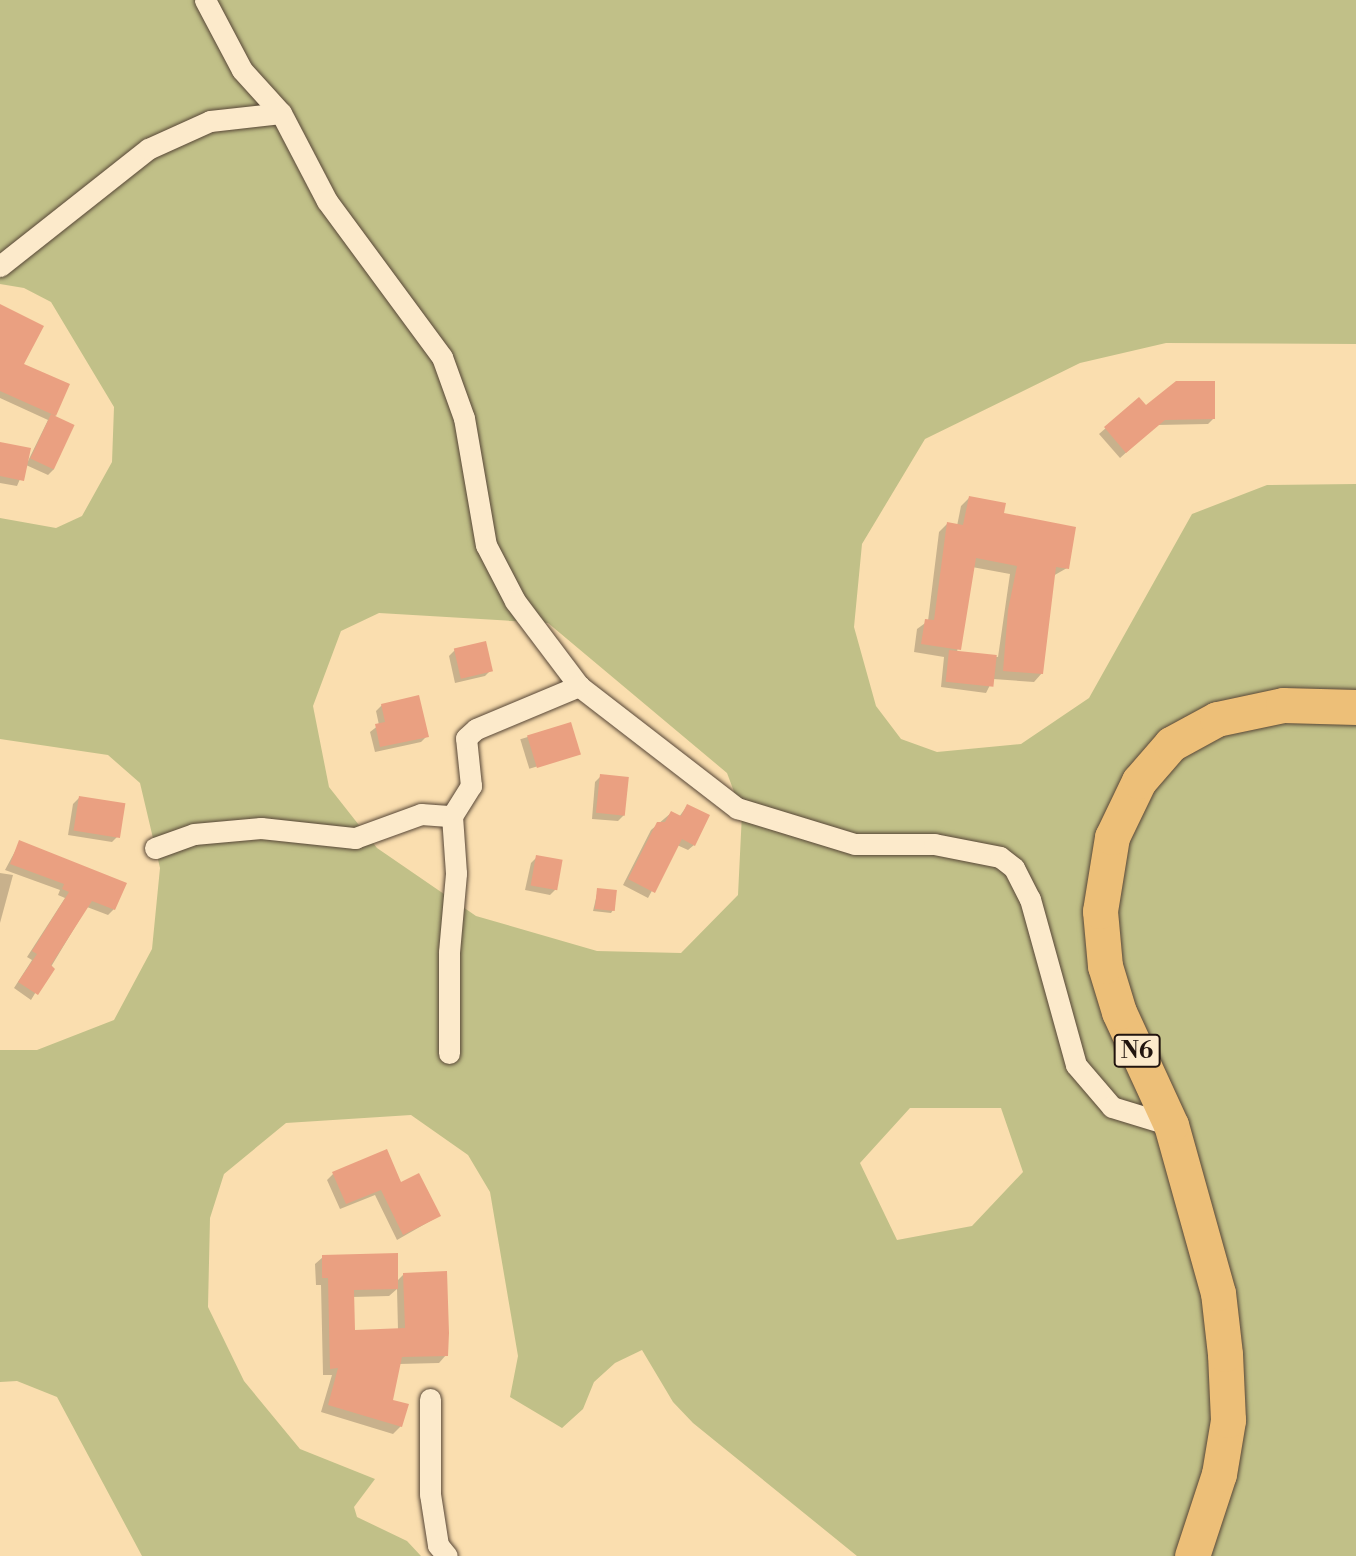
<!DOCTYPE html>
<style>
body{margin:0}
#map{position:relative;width:1356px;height:1556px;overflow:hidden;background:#fadeaf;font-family:"Libre Bodoni",serif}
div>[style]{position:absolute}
.green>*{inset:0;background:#c1c088}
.shadow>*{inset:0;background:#0003;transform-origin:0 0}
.building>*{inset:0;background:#eaa081;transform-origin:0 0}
.roads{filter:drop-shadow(0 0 2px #574636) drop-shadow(0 0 2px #574636)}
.minor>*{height:21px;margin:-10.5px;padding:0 10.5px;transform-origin:10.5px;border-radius:10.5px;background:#fceacb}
.trunk>*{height:35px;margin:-17.5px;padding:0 17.5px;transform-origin:17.5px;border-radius:17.5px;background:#edbf78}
span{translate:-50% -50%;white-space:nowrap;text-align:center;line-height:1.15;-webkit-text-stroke:5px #fceacb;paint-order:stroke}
.shield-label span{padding:2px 5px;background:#fceacb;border:2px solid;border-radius:5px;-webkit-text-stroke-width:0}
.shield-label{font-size:23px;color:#21140e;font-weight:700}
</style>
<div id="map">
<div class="green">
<i style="clip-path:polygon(evenodd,0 0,1356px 0,1356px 344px,1166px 343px,1080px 363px,925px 439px,862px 544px,854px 627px,876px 706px,901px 739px,937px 752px,1021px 744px,1089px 698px,1192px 514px,1267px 485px,1356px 484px,1356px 1556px,857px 1556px,693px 1423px,673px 1402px,642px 1350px,615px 1363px,594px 1382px,583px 1409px,562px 1428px,510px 1397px,518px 1356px,490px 1192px,468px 1155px,411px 1115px,286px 1123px,224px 1174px,210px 1218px,208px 1307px,244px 1381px,300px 1449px,375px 1479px,354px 1507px,357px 1517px,407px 1541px,421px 1556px,142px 1556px,57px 1397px,17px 1381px,0 1382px,0 1050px,37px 1050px,114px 1020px,152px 949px,160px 868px,140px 783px,108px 755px,0 739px,0 518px,56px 528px,82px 516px,112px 462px,114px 407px,51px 302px,24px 288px,0 284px,0 0,379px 613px,548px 623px,727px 773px,742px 813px,738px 895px,681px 953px,597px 951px,476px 916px,377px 848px,329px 787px,313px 706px,341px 631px,379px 613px,0 0,910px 1108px,1001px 1108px,1023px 1172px,972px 1226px,897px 1240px,860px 1163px,910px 1108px)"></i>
</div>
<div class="shadow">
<i style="clip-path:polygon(0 311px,22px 365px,55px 415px,54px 469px,48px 475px,26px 465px,17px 486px,0 483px,0 444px,28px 461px,48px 420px,0 398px)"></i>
<i style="clip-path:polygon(1139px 399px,1146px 408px,1213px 419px,1208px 424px,1157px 425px,1120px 458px,1099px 434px)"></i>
<i style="clip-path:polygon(evenodd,970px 497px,1002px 515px,1067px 568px,1053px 576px,1042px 673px,1034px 682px,993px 679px,986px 693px,941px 687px,944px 657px,914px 652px,917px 629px,928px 621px,939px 532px,947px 524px,957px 526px,961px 506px,970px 497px,972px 567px,1010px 574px,998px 657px,957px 652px,972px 567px)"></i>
<i style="clip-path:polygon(455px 650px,491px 670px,485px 676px,455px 683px,449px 656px)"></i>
<i style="clip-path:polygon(382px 705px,427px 736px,421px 742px,375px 752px,370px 732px,379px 725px,376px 711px)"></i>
<i style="left:570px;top:724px;width:31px;height:52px;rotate:73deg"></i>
<i style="clip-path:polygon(601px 776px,624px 815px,618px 821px,592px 819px,595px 782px)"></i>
<i style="clip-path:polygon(79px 798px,118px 836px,112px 842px,68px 835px,73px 804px)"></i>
<i style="clip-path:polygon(687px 806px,694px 845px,688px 850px,677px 845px,648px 898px,623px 885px,651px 830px,671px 813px,679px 817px)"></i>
<i style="clip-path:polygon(20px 842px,114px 909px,108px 915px,87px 907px,31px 1000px,14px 988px,32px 960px,27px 957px,65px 898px,58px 895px,60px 890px,5px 870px)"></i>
<i style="clip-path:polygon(537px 857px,556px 889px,550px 895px,525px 890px,531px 863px)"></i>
<i style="clip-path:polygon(0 873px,13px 875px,0 923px)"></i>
<i style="clip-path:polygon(598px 890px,613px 910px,611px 913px,593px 911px)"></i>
<i style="clip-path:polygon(333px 1174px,401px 1185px,439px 1216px,397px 1240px,375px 1195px,340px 1209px,327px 1180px)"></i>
<i style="clip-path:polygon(evenodd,323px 1257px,396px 1282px,404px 1274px,446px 1355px,439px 1363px,399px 1364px,391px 1401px,401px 1426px,393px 1434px,321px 1412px,332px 1375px,323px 1375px,321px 1285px,316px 1285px,315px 1264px,323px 1257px,397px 1289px,398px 1330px,353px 1332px,352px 1297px,389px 1296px,397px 1289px)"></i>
</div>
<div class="building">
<i style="clip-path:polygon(0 304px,44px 326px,24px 364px,70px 384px,56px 416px,0 391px)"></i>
<i style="clip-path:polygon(1176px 381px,1215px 381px,1215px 419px,1165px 420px,1126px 453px,1104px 427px,1139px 397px,1146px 405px)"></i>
<i style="left:51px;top:414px;width:26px;height:49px;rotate:25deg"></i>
<i style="clip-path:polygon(0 442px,31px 448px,24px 481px,0 476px)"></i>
<i style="clip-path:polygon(969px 496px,1006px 503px,1004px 513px,1076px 527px,1069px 569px,1056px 567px,1043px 674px,1003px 671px,1008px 610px,1017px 566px,976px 558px,961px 650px,921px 644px,925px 619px,934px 620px,947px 522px,963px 525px)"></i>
<i style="left:486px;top:641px;width:31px;height:33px;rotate:77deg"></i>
<i style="left:949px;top:650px;width:48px;height:32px;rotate:6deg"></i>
<i style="clip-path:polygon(419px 695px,429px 737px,380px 747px,375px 724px,385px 722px,381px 704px)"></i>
<i style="left:571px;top:722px;width:34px;height:46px;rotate:73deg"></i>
<i style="left:600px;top:774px;width:29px;height:39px;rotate:6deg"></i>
<i style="left:79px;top:796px;width:47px;height:35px;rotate:9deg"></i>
<i style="clip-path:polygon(687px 804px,710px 815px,695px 846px,682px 839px,655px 893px,628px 879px,657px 822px,665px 822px,671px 811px,681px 816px)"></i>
<i style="clip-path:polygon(19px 840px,127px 883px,115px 910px,92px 901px,51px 965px,55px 969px,38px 995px,18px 982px,37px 954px,32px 951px,69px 892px,62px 889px,64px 884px,10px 864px)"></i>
<i style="left:536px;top:855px;width:27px;height:31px;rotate:10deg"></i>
<i style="left:597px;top:888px;width:20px;height:21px;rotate:6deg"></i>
<i style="clip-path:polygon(387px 1149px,401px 1182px,419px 1173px,441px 1216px,403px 1235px,381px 1190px,346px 1204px,332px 1172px)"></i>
<i style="clip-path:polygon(398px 1253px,398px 1289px,354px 1290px,355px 1330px,405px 1328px,403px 1273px,447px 1271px,449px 1333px,448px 1356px,402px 1357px,393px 1400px,409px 1404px,402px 1427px,328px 1405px,338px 1368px,330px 1369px,328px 1278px,322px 1278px,322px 1255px)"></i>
</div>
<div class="roads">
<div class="minor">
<i style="left:205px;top:0;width:79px;rotate:62.1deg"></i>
<i style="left:242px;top:70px;width:58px;rotate:47.8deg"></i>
<i style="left:281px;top:113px;width:99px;rotate:62.4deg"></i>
<i style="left:327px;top:201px;width:194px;rotate:53.6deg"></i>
<i style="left:442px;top:357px;width:65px;rotate:70.2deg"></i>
<i style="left:464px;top:418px;width:129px;rotate:80.2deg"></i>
<i style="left:486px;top:545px;width:63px;rotate:62.6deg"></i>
<i style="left:515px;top:601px;width:106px;rotate:53deg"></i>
<i style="left:579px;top:686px;width:200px;rotate:37.7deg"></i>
<i style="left:737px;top:808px;width:123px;rotate:17deg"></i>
<i style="left:855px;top:844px;width:79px"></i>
<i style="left:934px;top:844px;width:67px;rotate:11.1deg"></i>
<i style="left:1000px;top:857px;width:18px;rotate:38deg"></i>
<i style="left:1014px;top:868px;width:35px;rotate:63deg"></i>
<i style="left:1030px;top:899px;width:172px;rotate:74.5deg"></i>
<i style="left:1076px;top:1065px;width:55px;rotate:49.4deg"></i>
<i style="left:1112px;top:1107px;width:62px;rotate:17deg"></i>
<i style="left:0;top:266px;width:189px;rotate:-38.3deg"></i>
<i style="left:148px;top:149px;width:68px;rotate:-24.3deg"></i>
<i style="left:210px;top:121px;width:71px;rotate:-6.4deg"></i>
<i style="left:155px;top:848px;width:41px;rotate:-19.7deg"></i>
<i style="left:194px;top:834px;width:67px;rotate:-5.1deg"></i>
<i style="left:261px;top:828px;width:95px;rotate:6.1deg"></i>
<i style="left:355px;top:838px;width:70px;rotate:-20deg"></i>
<i style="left:421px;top:814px;width:31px;rotate:4deg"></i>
<i style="left:452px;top:816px;width:36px;rotate:-58deg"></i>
<i style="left:471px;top:786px;width:48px;rotate:-95.9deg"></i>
<i style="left:466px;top:738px;width:13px;rotate:-42deg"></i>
<i style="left:476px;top:729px;width:112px;rotate:-22.7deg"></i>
<i style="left:449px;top:1053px;width:101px;rotate:-90deg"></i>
<i style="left:449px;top:952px;width:79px;rotate:-84.9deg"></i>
<i style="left:456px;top:873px;width:57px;rotate:-94deg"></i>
<i style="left:430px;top:1399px;width:95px;rotate:90deg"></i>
<i style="left:430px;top:1494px;width:52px;rotate:81.1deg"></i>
<i style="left:438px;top:1545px;width:14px;rotate:51deg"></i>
</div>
<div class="trunk">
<i style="left:1192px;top:1556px;width:86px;rotate:-71.8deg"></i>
<i style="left:1219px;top:1474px;width:55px;rotate:-80.5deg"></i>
<i style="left:1228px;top:1420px;width:66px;rotate:-92.6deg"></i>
<i style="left:1225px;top:1354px;width:61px;rotate:-96.5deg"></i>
<i style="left:1218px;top:1293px;width:174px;rotate:-105.6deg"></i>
<i style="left:1171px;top:1125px;width:124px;rotate:-114.7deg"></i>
<i style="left:1119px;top:1012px;width:48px;rotate:-106.9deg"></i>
<i style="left:1105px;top:966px;width:55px;rotate:-95.2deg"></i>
<i style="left:1100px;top:911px;width:75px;rotate:-80.8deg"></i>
<i style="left:1112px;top:837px;width:62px;rotate:-64.3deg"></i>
<i style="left:1139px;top:781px;width:49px;rotate:-49.1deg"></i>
<i style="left:1171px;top:744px;width:52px;rotate:-28.5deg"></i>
<i style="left:1217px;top:719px;width:67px;rotate:-12deg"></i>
<i style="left:1283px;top:705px;width:73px;rotate:1.6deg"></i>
</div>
</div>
<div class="shield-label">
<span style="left:1137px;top:1051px">N6</span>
</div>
</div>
